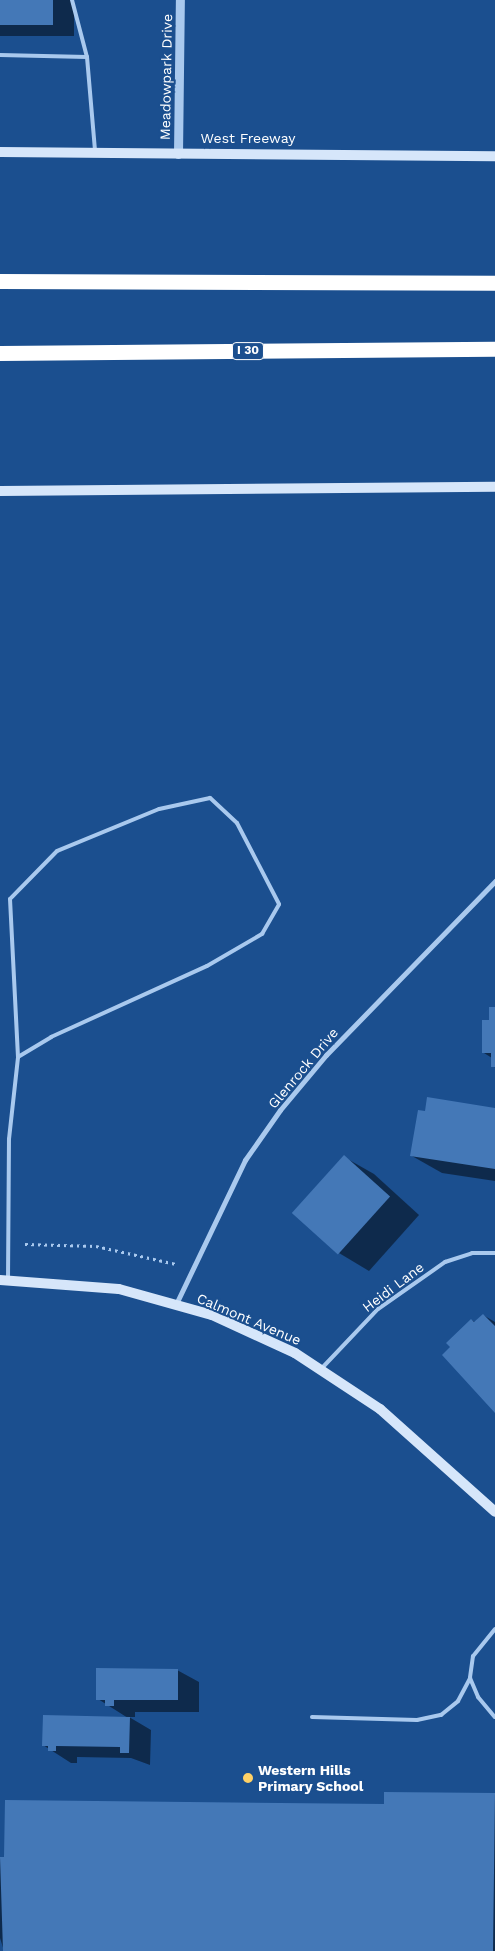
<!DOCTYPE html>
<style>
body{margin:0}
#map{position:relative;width:495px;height:1951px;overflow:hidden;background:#1b4f8f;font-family:"Work Sans",sans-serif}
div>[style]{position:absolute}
.shadow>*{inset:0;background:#0007;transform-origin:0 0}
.building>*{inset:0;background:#4478b7;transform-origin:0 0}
.path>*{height:3px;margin-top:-1.5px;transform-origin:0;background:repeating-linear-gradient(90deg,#a9c9ee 0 2.5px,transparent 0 6.5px)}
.service>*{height:4px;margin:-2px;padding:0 2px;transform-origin:2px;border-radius:2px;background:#a9c9ee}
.minor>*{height:5px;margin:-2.5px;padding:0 2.5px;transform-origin:2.5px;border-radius:2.5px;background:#a9c9ee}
.tertiary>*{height:9px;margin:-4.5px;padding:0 4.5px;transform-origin:4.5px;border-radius:4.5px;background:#a9c9ee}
.secondary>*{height:10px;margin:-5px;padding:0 5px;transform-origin:5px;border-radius:5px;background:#d6e6fa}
.motorway>*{height:15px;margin:-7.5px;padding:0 7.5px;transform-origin:7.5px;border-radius:7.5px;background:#fff}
.dots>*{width:14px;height:14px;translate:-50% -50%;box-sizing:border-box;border:2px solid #1b4f8f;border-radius:50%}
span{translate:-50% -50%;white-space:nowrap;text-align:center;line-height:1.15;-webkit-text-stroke:4px #1b4f8f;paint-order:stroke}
.shield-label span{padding:1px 4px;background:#1b4f8f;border:1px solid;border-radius:4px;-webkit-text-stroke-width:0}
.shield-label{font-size:12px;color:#fff;font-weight:700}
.street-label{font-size:14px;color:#fff}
.poi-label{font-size:14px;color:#fff;font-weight:700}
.left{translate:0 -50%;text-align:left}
</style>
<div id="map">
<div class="shadow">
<i style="left:0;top:0;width:74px;height:36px"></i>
<i style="clip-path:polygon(495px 1008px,495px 1068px,492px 1058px,484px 1053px)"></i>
<i style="clip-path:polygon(495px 1109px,495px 1181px,442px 1173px,412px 1156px)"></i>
<i style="clip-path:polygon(344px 1157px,374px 1174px,419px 1215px,369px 1271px,339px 1253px)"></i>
<i style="clip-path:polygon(483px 1315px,495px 1322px,495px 1411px,452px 1347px,471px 1320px,475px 1322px)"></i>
<i style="clip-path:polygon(177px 1670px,199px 1682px,199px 1712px,135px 1712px,135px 1717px,129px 1717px,151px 1730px,150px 1765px,131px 1758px,77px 1757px,77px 1763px,71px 1763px,43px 1745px,128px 1718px,98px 1699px)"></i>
<i style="clip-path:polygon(495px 1795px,495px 1951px,4px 1951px,0 1938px,0 1859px,385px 1805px)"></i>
</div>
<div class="building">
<i style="left:0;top:0;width:53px;height:25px"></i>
<i style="clip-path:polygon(489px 1007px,495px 1007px,495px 1067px,491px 1067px,491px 1053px,482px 1053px,482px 1020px,489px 1020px)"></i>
<i style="clip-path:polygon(427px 1097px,495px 1108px,495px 1169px,410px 1156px,418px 1110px,425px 1111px)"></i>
<i style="left:344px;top:1155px;width:62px;height:78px;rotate:42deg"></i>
<i style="clip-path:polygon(483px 1314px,495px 1326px,495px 1413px,442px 1355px,450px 1347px,446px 1343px,471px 1319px,474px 1322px)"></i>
<i style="clip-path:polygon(96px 1668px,178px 1669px,178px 1700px,114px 1700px,114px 1706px,105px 1706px,105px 1700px,96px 1700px)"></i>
<i style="clip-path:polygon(43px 1715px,130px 1717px,129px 1753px,120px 1753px,120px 1747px,56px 1746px,56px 1751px,48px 1751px,48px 1746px,42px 1746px)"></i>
<i style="clip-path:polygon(384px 1792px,495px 1793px,493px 1951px,3px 1951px,0 1857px,4px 1857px,5px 1800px,384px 1804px)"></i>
</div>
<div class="path">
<i style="left:25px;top:1244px;width:71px;rotate:1.6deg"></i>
<i style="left:96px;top:1246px;width:82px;rotate:12.7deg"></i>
</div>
<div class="service">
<i style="left:72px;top:0;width:59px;rotate:75.3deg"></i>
<i style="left:87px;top:57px;width:94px;rotate:85.1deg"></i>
<i style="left:0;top:55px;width:87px;rotate:1.3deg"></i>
<i style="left:8px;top:1280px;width:141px;rotate:-89.6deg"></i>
<i style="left:9px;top:1139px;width:82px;rotate:-83.7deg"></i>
<i style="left:18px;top:1057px;width:39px;rotate:-31deg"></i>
<i style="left:51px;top:1037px;width:171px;rotate:-24.5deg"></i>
<i style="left:207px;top:966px;width:64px;rotate:-30.2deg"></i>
<i style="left:262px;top:934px;width:34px;rotate:-60deg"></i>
<i style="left:279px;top:904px;width:91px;rotate:-117.4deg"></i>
<i style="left:237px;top:823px;width:37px;rotate:-137deg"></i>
<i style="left:210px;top:798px;width:52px;rotate:167.8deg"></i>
<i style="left:159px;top:809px;width:110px;rotate:157.6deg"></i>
<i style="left:57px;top:851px;width:67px;rotate:134.4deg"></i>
<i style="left:10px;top:899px;width:158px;rotate:87.1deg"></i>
<i style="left:322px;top:1368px;width:81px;rotate:-46.5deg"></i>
<i style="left:378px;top:1309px;width:82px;rotate:-35deg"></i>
<i style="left:445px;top:1262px;width:28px;rotate:-18deg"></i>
<i style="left:472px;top:1253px;width:23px"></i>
<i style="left:495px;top:1629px;width:35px;rotate:129deg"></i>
<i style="left:473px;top:1656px;width:22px;rotate:98deg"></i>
<i style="left:470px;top:1678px;width:21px;rotate:67deg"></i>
<i style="left:478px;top:1697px;width:26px;rotate:50deg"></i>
<i style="left:312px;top:1717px;width:105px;rotate:1.6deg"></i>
<i style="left:417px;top:1720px;width:25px;rotate:-12deg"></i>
<i style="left:441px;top:1715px;width:22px;rotate:-39deg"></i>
<i style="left:458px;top:1701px;width:26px;rotate:-62deg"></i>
</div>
<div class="minor">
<i style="left:176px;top:1304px;width:160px;rotate:-64.4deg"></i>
<i style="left:245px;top:1160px;width:61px;rotate:-55deg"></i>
<i style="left:280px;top:1110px;width:72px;rotate:-50.1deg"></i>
<i style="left:326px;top:1055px;width:243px;rotate:-45.8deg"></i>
</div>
<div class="tertiary">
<i style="left:178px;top:154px;width:154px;rotate:-89.3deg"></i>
</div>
<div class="secondary">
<i style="left:0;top:152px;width:495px;rotate:0.5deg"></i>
<i style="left:0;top:491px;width:495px;rotate:-0.5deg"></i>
<i style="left:0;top:1280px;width:119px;rotate:4.3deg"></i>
<i style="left:119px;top:1289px;width:97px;rotate:15.6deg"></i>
<i style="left:212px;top:1315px;width:91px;rotate:24.6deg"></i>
<i style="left:295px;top:1353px;width:102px;rotate:33.4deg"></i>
<i style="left:380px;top:1409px;width:154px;rotate:41.8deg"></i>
</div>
<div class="motorway">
<i style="left:0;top:281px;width:495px;rotate:0.2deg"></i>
<i style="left:0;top:353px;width:495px;rotate:-0.5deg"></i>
</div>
<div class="dots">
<i style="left:248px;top:1778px;background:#ffd166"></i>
</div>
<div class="shield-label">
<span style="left:248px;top:351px">I 30</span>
</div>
<div class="street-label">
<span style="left:166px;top:77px;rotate:-89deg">Meadowpark Drive</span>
<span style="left:248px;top:138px">West Freeway</span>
<span style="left:303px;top:1068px;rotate:-50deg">Glenrock Drive</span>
<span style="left:393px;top:1287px;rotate:-37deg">Heidi Lane</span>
<span style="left:249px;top:1319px;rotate:23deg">Calmont Avenue</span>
</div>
<div class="poi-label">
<span class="left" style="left:258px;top:1778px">Western Hills<br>Primary School</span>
</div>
</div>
